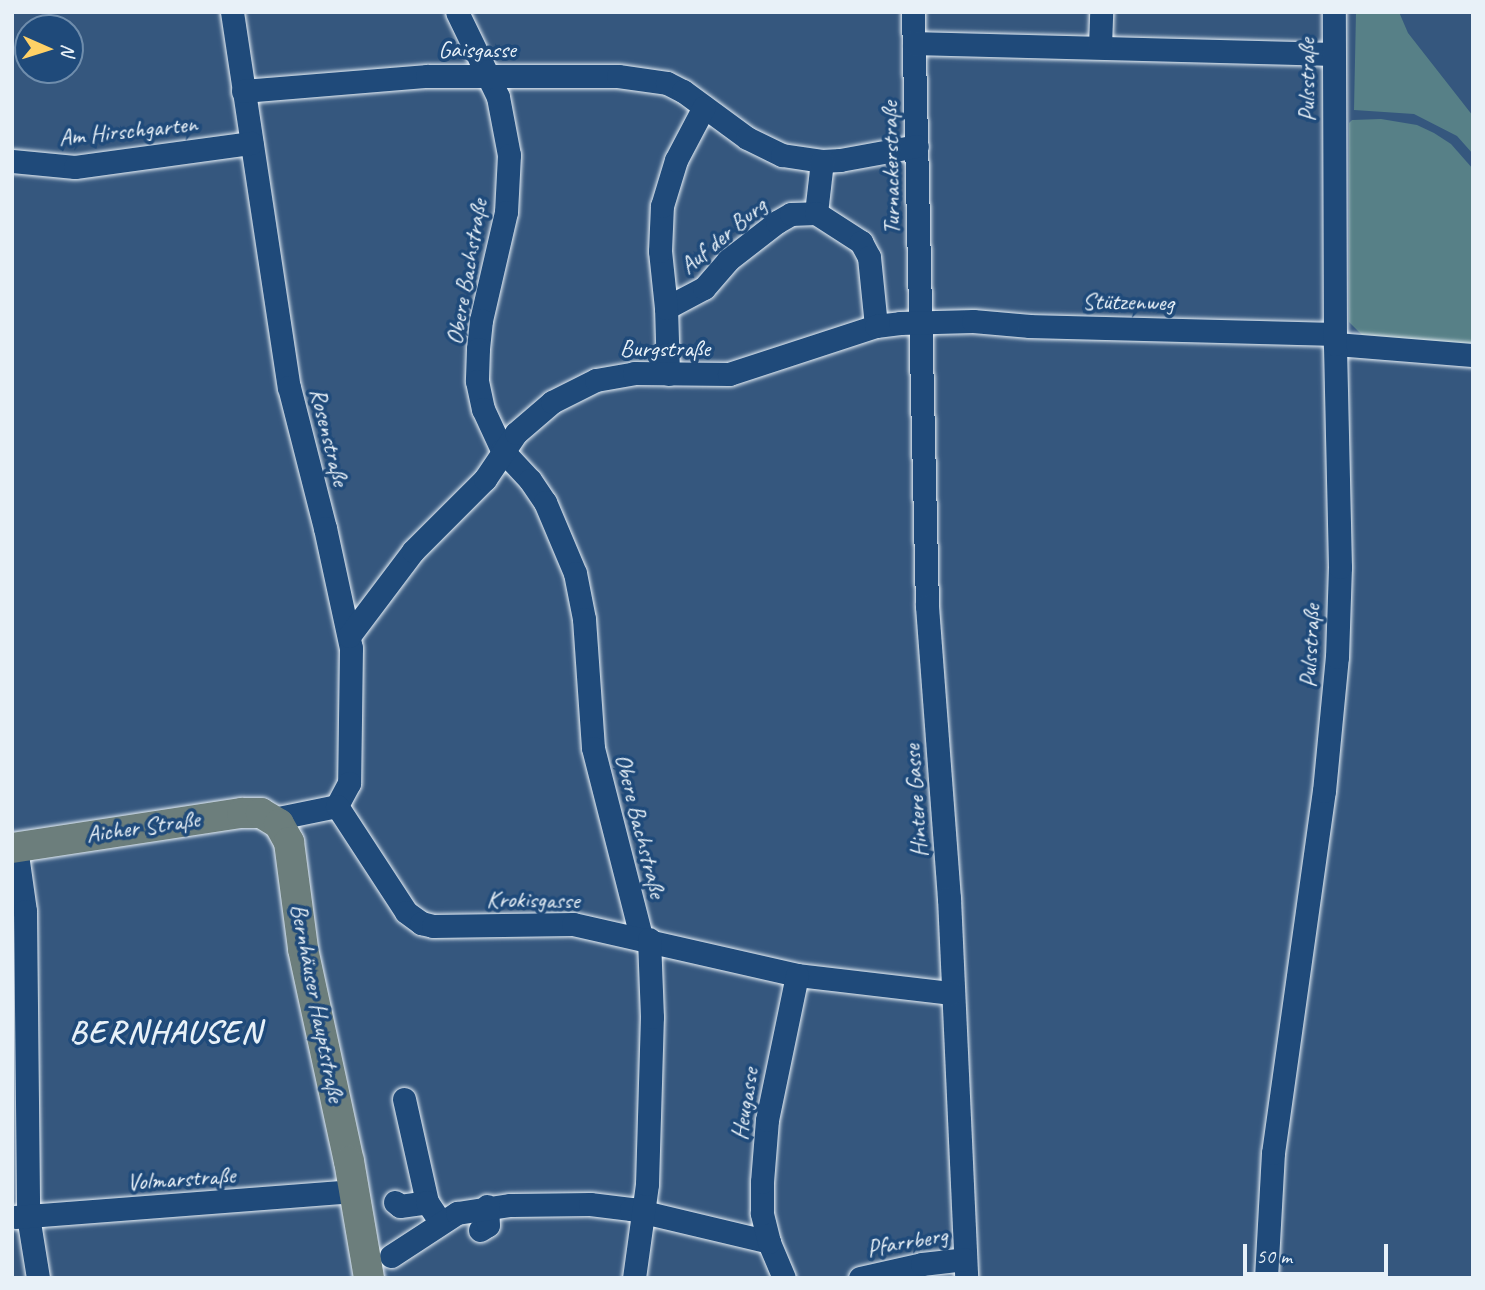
<!DOCTYPE html>
<meta charset="utf-8">
<style>
body{margin:0}
#map{position:relative;width:1485px;height:1290px;overflow:hidden;background:#35577e;font-family:Caveat,sans-serif}
div>[style]{position:absolute}
.green>*{inset:0;background:#578087}
.roads{filter:drop-shadow(0 0 2px #e8f1f8) drop-shadow(0 0 2px #e8f1f8)}
.minor>*{height:23px;margin:-11.5px;padding:0 11.5px;transform-origin:11.5px;border-radius:11.5px;background:#1f4a7a}
.major>*{height:30px;margin:-15px;padding:0 15px;transform-origin:15px;border-radius:15px;background:#6c7e7c}
span{translate:-50% -50%;white-space:nowrap;text-align:center;line-height:1.15;-webkit-text-stroke:7px #1f4a7a;paint-order:stroke}
.street-label{font-size:24px;color:#e8f1f8}
.district-label{font-size:32px;color:#e8f1f8;font-weight:700;letter-spacing:2px}
.frame{position:absolute;inset:0;border:14px solid #e8f1f8;pointer-events:none}
.north{position:absolute;left:14px;top:14px;width:70px;height:70px;box-sizing:border-box;background:#1f4a7a;border:2px solid #6f8dac;border-radius:50%;rotate:93deg;font-size:19px;font-weight:700;line-height:28px;text-align:center;color:#e8f1f8}
.north::after{content:'';display:block;margin:auto;width:24px;height:32px;background:#ffd166;clip-path:polygon(50% 0,100% 100%,50% 72%,0 100%)}
.scale{position:absolute;left:1243px;top:1244px;width:145px;height:32px;box-sizing:border-box;border:4px solid #e8f1f8;border-top:0;padding-left:9px;font-size:21px;line-height:24px;white-space:nowrap;color:#e8f1f8;-webkit-text-stroke:5px #1f4a7a;paint-order:stroke}
</style>
<div id="map">
<div class="green">
<i style="clip-path:polygon(1356px 12px,1399px 12px,1408px 33px,1473px 116px,1473px 154px,1457px 136px,1414px 114px,1354px 110px)"></i>
<i style="clip-path:polygon(1381px 119px,1417px 125px,1434px 133px,1451px 144px,1473px 169px,1473px 345px,1363px 336px,1349px 322px,1349px 123px,1352px 120px)"></i>
</div>
<div class="roads">
<div class="minor">
<i style="left:232px;top:12px;width:379px;rotate:81.4deg"></i>
<i style="left:289px;top:387px;width:146px;rotate:75.7deg"></i>
<i style="left:325px;top:528px;width:123px;rotate:77.8deg"></i>
<i style="left:351px;top:648px;width:135px;rotate:90.8deg"></i>
<i style="left:349px;top:783px;width:26px;rotate:118deg"></i>
<i style="left:337px;top:806px;width:65px;rotate:168.5deg"></i>
<i style="left:457px;top:12px;width:94px;rotate:64.2deg"></i>
<i style="left:498px;top:97px;width:59px;rotate:79.3deg"></i>
<i style="left:509px;top:155px;width:57px;rotate:93deg"></i>
<i style="left:506px;top:212px;width:111px;rotate:103deg"></i>
<i style="left:481px;top:320px;width:29px;rotate:96deg"></i>
<i style="left:478px;top:349px;width:32px;rotate:92deg"></i>
<i style="left:477px;top:381px;width:29px;rotate:78deg"></i>
<i style="left:483px;top:409px;width:45px;rotate:65.1deg"></i>
<i style="left:502px;top:450px;width:41px;rotate:47deg"></i>
<i style="left:530px;top:480px;width:27px;rotate:56deg"></i>
<i style="left:545px;top:502px;width:77px;rotate:67.1deg"></i>
<i style="left:575px;top:573px;width:47px;rotate:78.9deg"></i>
<i style="left:584px;top:619px;width:129px;rotate:86deg"></i>
<i style="left:593px;top:748px;width:195px;rotate:75.7deg"></i>
<i style="left:913px;top:12px;width:594px;rotate:88.65deg"></i>
<i style="left:927px;top:606px;width:293px;rotate:85.7deg"></i>
<i style="left:949px;top:898px;width:380px;rotate:87.4deg"></i>
<i style="left:914px;top:43px;width:419px;rotate:1.5deg"></i>
<i style="left:1100px;top:47px;width:35px;rotate:-88deg"></i>
<i style="left:243px;top:91px;width:185px;rotate:-4.7deg"></i>
<i style="left:427px;top:76px;width:191px"></i>
<i style="left:618px;top:76px;width:49px;rotate:8.1deg"></i>
<i style="left:667px;top:83px;width:18px;rotate:27deg"></i>
<i style="left:683px;top:91px;width:79px;rotate:36.3deg"></i>
<i style="left:747px;top:138px;width:39px;rotate:26deg"></i>
<i style="left:782px;top:155px;width:40px;rotate:8.5deg"></i>
<i style="left:822px;top:161px;width:18px;rotate:-3deg"></i>
<i style="left:840px;top:160px;width:78px;rotate:-10.3deg"></i>
<i style="left:12px;top:161px;width:63px;rotate:5.4deg"></i>
<i style="left:75px;top:167px;width:178px;rotate:-7.8deg"></i>
<i style="left:816px;top:213px;width:52px;rotate:-83.4deg"></i>
<i style="left:666px;top:308px;width:43px;rotate:-27.8deg"></i>
<i style="left:704px;top:288px;width:37px;rotate:-49deg"></i>
<i style="left:728px;top:260px;width:62px;rotate:-37.8deg"></i>
<i style="left:777px;top:222px;width:16px;rotate:-30deg"></i>
<i style="left:791px;top:214px;width:25px;rotate:-2deg"></i>
<i style="left:816px;top:213px;width:54px;rotate:32.8deg"></i>
<i style="left:861px;top:242px;width:17px;rotate:62deg"></i>
<i style="left:869px;top:257px;width:69px;rotate:84.2deg"></i>
<i style="left:1335px;top:344px;width:138px;rotate:4.6deg"></i>
<i style="left:668px;top:374px;width:66px;rotate:-91.7deg"></i>
<i style="left:666px;top:308px;width:57px;rotate:-96deg"></i>
<i style="left:660px;top:251px;width:45px;rotate:-87.5deg"></i>
<i style="left:662px;top:206px;width:48px;rotate:-73.1deg"></i>
<i style="left:676px;top:160px;width:60px;rotate:-62.2deg"></i>
<i style="left:349px;top:636px;width:106px;rotate:-53deg"></i>
<i style="left:413px;top:551px;width:102px;rotate:-45deg"></i>
<i style="left:485px;top:479px;width:55px;rotate:-56deg"></i>
<i style="left:516px;top:433px;width:48px;rotate:-40.7deg"></i>
<i style="left:552px;top:402px;width:49px;rotate:-26.6deg"></i>
<i style="left:596px;top:380px;width:39px;rotate:-10deg"></i>
<i style="left:634px;top:373px;width:95px;rotate:0.6deg"></i>
<i style="left:729px;top:374px;width:155px;rotate:-18.1deg"></i>
<i style="left:876px;top:326px;width:24px;rotate:-7deg"></i>
<i style="left:900px;top:323px;width:73px;rotate:-1.6deg"></i>
<i style="left:973px;top:321px;width:57px;rotate:5deg"></i>
<i style="left:1030px;top:326px;width:304px;rotate:1.5deg"></i>
<i style="left:337px;top:806px;width:126px;rotate:56.9deg"></i>
<i style="left:406px;top:912px;width:19px;rotate:36deg"></i>
<i style="left:421px;top:923px;width:12px;rotate:14deg"></i>
<i style="left:433px;top:926px;width:140px;rotate:-0.8deg"></i>
<i style="left:573px;top:924px;width:230px;rotate:12.8deg"></i>
<i style="left:797px;top:975px;width:155px;rotate:6.7deg"></i>
<i style="left:16px;top:847px;width:65px;rotate:82deg"></i>
<i style="left:25px;top:911px;width:305px;rotate:89.4deg"></i>
<i style="left:28px;top:1216px;width:63px;rotate:80.8deg"></i>
<i style="left:404px;top:1099px;width:106px;rotate:77.4deg"></i>
<i style="left:395px;top:1202px;width:6px;rotate:39deg"></i>
<i style="left:400px;top:1206px;width:27px;rotate:-8deg"></i>
<i style="left:427px;top:1202px;width:14px;rotate:56deg"></i>
<i style="left:15px;top:1217px;width:340px;rotate:-4.4deg"></i>
<i style="left:480px;top:1230px;width:9px;rotate:-32deg"></i>
<i style="left:488px;top:1225px;width:19px;rotate:-93deg"></i>
<i style="left:391px;top:1256px;width:79px;rotate:-33.1deg"></i>
<i style="left:457px;top:1213px;width:54px;rotate:-8.6deg"></i>
<i style="left:510px;top:1205px;width:80px;rotate:-0.7deg"></i>
<i style="left:590px;top:1204px;width:41px;rotate:7deg"></i>
<i style="left:631px;top:1209px;width:142px;rotate:13.4deg"></i>
<i style="left:634px;top:1278px;width:95px;rotate:-82.1deg"></i>
<i style="left:647px;top:1184px;width:167px;rotate:-88.3deg"></i>
<i style="left:652px;top:1017px;width:78px;rotate:-92.2deg"></i>
<i style="left:784px;top:1278px;width:39px;rotate:-113deg"></i>
<i style="left:769px;top:1242px;width:30px;rotate:-104deg"></i>
<i style="left:762px;top:1213px;width:31px;rotate:-90deg"></i>
<i style="left:762px;top:1182px;width:62px;rotate:-85.4deg"></i>
<i style="left:767px;top:1120px;width:148px;rotate:-78.3deg"></i>
<i style="left:860px;top:1278px;width:64px;rotate:-12.7deg"></i>
<i style="left:922px;top:1264px;width:43px;rotate:-6.6deg"></i>
<i style="left:1266px;top:1278px;width:125px;rotate:-86.8deg"></i>
<i style="left:1273px;top:1153px;width:366px;rotate:-82deg"></i>
<i style="left:1324px;top:791px;width:135px;rotate:-84.5deg"></i>
<i style="left:1337px;top:657px;width:90px;rotate:-88.1deg"></i>
<i style="left:1340px;top:567px;width:223px;rotate:-91.3deg"></i>
<i style="left:1335px;top:344px;width:332px;rotate:-90.2deg"></i>
</div>
<div class="major">
<i style="left:12px;top:848px;width:233px;rotate:-8.7deg"></i>
<i style="left:242px;top:813px;width:19px"></i>
<i style="left:261px;top:813px;width:21px;rotate:31deg"></i>
<i style="left:279px;top:824px;width:21px;rotate:61deg"></i>
<i style="left:289px;top:842px;width:108px;rotate:82.5deg"></i>
<i style="left:303px;top:949px;width:217px;rotate:77.8deg"></i>
<i style="left:349px;top:1161px;width:119px;rotate:80.3deg"></i>
</div>
</div>
<div class="street-label">
<span style="left:477px;top:50px">Gaisgasse</span>
<span style="left:1307px;top:80px;rotate:-90deg">Pulsstraße</span>
<span style="left:128px;top:131px;rotate:-6deg">Am Hirschgarten</span>
<span style="left:891px;top:168px;rotate:-91deg">Turnackerstraße</span>
<span style="left:723px;top:236px;rotate:-40deg">Auf der Burg</span>
<span style="left:467px;top:272px;rotate:-80deg">Obere Bachstraße</span>
<span style="left:1128px;top:302px;rotate:1deg">Stützenweg</span>
<span style="left:665px;top:349px">Burgstraße</span>
<span style="left:329px;top:437px;rotate:76deg">Rosenstraße</span>
<span style="left:1310px;top:646px;rotate:-87deg">Pulsstraße</span>
<span style="left:916px;top:801px;rotate:-94deg">Hintere Gasse</span>
<span style="left:640px;top:826px;rotate:76deg">Obere Bachstraße</span>
<span style="left:143px;top:827px;rotate:-8deg">Aicher Straße</span>
<span style="left:533px;top:900px;rotate:1deg">Krokisgasse</span>
<span style="left:317px;top:1003px;rotate:79deg">Bernhäuser Hauptstraße</span>
<span style="left:745px;top:1104px;rotate:-81deg">Heugasse</span>
<span style="left:181px;top:1179px;rotate:-4deg">Volmarstraße</span>
<span style="left:907px;top:1242px;rotate:-10deg">Pfarrberg</span>
</div>
<div class="district-label">
<span style="left:166px;top:1032px">BERNHAUSEN</span>
</div>
<div class="frame"></div>
<div class="north">N</div>
<div class="scale">50 m</div>
</div>
